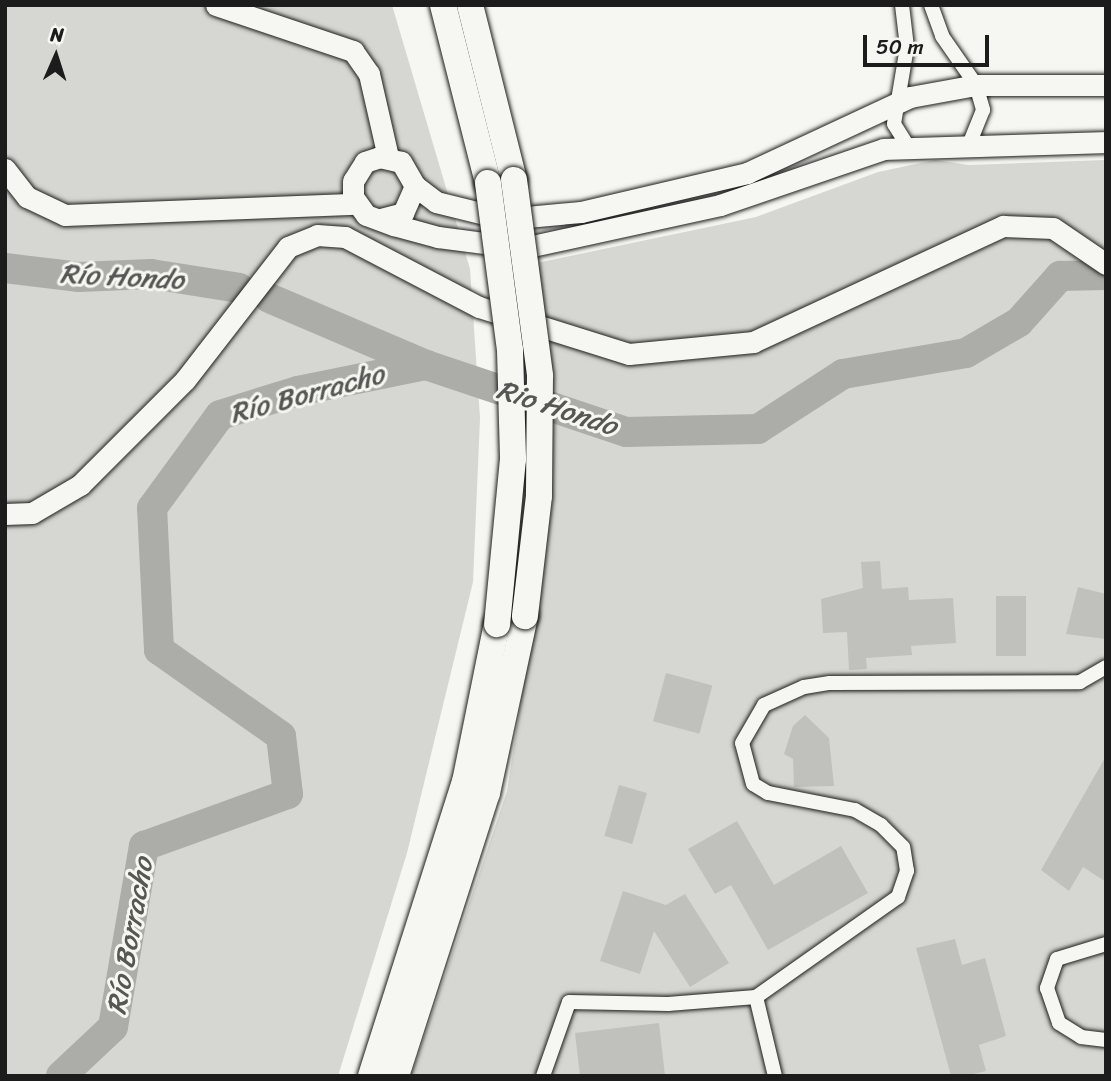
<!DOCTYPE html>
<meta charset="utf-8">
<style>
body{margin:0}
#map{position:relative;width:1111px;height:1081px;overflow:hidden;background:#f6f6f2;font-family:Sriracha,sans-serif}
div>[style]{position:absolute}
.green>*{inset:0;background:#d6d6d2}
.river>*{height:30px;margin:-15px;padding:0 15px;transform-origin:15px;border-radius:15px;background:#acaca9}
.building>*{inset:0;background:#c0c0bd;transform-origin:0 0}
.roads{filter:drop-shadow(0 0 2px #1c1c1c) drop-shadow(0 0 2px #1c1c1c)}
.street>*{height:14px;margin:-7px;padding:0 7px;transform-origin:7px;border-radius:7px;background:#f6f6f2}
.secondary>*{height:21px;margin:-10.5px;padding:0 10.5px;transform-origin:10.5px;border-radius:10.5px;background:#f6f6f2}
.highway>*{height:26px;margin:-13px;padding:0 13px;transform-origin:13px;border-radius:13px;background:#f6f6f2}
.bridges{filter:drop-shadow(0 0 2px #1c1c1c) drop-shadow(0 0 2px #1c1c1c)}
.highway-bridge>*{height:26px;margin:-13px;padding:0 13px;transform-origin:13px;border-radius:13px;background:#f6f6f2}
span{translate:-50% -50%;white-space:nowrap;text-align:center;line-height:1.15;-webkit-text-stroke:6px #f6f6f2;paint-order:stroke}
.water-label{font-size:28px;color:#565654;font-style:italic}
.frame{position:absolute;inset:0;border:7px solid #1c1c1c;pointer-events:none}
.north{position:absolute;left:21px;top:21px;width:70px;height:70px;-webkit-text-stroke:5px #f6f6f2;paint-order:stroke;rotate:3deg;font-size:19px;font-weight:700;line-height:28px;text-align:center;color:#1c1c1c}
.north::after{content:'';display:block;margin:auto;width:24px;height:32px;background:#1c1c1c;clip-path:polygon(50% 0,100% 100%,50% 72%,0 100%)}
.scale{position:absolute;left:863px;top:35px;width:126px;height:32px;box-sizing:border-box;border:4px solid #1c1c1c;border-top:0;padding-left:9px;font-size:21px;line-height:24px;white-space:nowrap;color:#1c1c1c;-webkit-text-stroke:5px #f6f6f2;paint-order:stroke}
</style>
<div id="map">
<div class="green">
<i style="clip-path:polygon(5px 5px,392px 5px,470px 269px,480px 418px,473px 582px,407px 853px,338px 1076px,5px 1076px)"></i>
<i style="clip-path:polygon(935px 160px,969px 165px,1106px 160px,1106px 1076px,411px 1076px,507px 791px,524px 681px,537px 263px,756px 217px,878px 172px)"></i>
</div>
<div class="river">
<i style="left:5px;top:268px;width:75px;rotate:6.9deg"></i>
<i style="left:79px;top:277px;width:72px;rotate:-2.4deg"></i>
<i style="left:151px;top:274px;width:89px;rotate:9deg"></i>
<i style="left:269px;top:298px;width:171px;rotate:23.1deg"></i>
<i style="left:426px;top:365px;width:211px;rotate:18.5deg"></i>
<i style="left:626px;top:432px;width:132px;rotate:-1.3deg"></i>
<i style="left:758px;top:429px;width:101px;rotate:-32.9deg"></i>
<i style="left:843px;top:374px;width:125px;rotate:-9.7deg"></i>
<i style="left:966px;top:353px;width:61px;rotate:-30.3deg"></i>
<i style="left:1019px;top:322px;width:62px;rotate:-48.3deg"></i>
<i style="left:1060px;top:276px;width:46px;rotate:-1.2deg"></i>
<i style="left:61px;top:1076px;width:71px;rotate:-43.3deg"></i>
<i style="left:113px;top:1027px;width:184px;rotate:-80.3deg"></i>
<i style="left:144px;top:846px;width:153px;rotate:-19.9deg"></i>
<i style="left:288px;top:794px;width:58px;rotate:-96.9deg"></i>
<i style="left:281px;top:736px;width:149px;rotate:-144.8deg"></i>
<i style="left:159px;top:650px;width:142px;rotate:-92.8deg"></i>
<i style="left:152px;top:508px;width:115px;rotate:-53.8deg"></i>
<i style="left:220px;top:415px;width:82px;rotate:-17.1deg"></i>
<i style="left:298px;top:391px;width:131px;rotate:-11.5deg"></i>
</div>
<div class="building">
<i style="clip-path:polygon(880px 561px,882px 589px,908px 587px,909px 600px,953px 598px,956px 643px,911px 646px,912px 655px,866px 658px,867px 669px,849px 670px,847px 632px,823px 633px,821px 599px,863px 588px,861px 562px)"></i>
<i style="clip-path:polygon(1078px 587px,1106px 594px,1106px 639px,1066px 634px)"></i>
<i style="left:996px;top:596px;width:30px;height:60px"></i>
<i style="left:666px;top:673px;width:48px;height:50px;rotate:15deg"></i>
<i style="clip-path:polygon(805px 715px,829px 738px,834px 786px,794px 787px,793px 759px,784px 754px,793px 726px)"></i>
<i style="clip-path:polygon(1106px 756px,1106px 882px,1083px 867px,1069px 891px,1041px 870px)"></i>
<i style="left:619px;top:785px;width:29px;height:53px;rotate:16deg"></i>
<i style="clip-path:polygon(737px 821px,774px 885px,841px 846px,868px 893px,768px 950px,731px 885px,715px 894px,688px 849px)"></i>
<i style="clip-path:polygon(623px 891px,666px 905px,685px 894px,729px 963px,690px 987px,654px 931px,640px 974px,600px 961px)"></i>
<i style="clip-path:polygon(955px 939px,962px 965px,985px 958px,1006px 1036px,979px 1045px,986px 1071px,965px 1076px,951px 1076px,916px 948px)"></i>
<i style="clip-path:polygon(659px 1023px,665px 1076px,580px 1076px,575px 1033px)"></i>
</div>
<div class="roads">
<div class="street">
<i style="left:902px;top:5px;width:42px;rotate:83.2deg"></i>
<i style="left:907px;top:47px;width:78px;rotate:99.6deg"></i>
<i style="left:894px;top:124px;width:26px;rotate:58deg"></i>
<i style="left:931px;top:5px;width:33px;rotate:70deg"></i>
<i style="left:942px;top:36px;width:60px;rotate:55.2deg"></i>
<i style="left:976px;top:85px;width:26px;rotate:74deg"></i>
<i style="left:983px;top:110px;width:37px;rotate:112deg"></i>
<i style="left:1106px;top:944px;width:51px;rotate:163deg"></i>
<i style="left:1057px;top:959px;width:31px;rotate:109deg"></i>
<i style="left:1047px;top:988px;width:37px;rotate:71deg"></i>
<i style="left:1059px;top:1023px;width:26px;rotate:32deg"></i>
<i style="left:1081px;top:1037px;width:25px;rotate:7deg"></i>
<i style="left:756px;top:997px;width:81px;rotate:76.5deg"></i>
<i style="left:543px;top:1076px;width:78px;rotate:-70.6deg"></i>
<i style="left:569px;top:1002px;width:99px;rotate:1.2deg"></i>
<i style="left:668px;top:1004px;width:88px;rotate:-4.5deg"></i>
<i style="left:756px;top:997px;width:174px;rotate:-35.2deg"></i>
<i style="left:898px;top:897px;width:28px;rotate:-71deg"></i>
<i style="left:907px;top:871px;width:24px;rotate:-99deg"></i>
<i style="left:903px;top:847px;width:31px;rotate:-135deg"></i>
<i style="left:881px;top:825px;width:30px;rotate:-150deg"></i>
<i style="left:855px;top:810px;width:89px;rotate:-168.9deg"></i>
<i style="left:768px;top:793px;width:17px;rotate:-149deg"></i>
<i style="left:753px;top:784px;width:42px;rotate:-105deg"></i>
<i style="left:742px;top:743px;width:44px;rotate:-59.9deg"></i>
<i style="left:764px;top:705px;width:44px;rotate:-24.2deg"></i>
<i style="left:804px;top:687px;width:26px;rotate:-9deg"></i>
<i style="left:830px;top:683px;width:250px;rotate:-0.2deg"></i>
<i style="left:1080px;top:682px;width:30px;rotate:-30deg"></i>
</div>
<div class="secondary">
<i style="left:216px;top:5px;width:145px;rotate:18.6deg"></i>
<i style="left:353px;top:51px;width:28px;rotate:55deg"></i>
<i style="left:369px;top:74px;width:85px;rotate:77.1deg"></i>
<i style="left:5px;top:169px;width:36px;rotate:52deg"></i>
<i style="left:27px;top:197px;width:42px;rotate:25.3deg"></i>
<i style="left:65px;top:215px;width:291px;rotate:-2.2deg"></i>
<i style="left:415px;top:186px;width:26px;rotate:37deg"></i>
<i style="left:436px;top:202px;width:71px;rotate:13.8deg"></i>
<i style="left:505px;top:219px;width:76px;rotate:-5.3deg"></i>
<i style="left:581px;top:212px;width:171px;rotate:-13.2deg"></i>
<i style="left:747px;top:173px;width:180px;rotate:-25deg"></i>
<i style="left:910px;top:97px;width:67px;rotate:-10.3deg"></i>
<i style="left:976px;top:85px;width:130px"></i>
<i style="left:381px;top:219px;width:23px;rotate:-15deg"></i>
<i style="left:403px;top:213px;width:30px;rotate:-66deg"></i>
<i style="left:415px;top:186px;width:28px;rotate:-120deg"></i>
<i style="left:401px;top:162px;width:22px;rotate:-167deg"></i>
<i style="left:380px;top:157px;width:16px;rotate:162deg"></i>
<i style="left:365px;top:162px;width:22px;rotate:122deg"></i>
<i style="left:353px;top:181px;width:16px;rotate:90deg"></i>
<i style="left:353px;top:197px;width:22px;rotate:54deg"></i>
<i style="left:366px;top:215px;width:30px;rotate:20deg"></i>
<i style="left:394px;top:225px;width:46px;rotate:15.3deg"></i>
<i style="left:438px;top:237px;width:86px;rotate:7.4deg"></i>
<i style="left:523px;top:248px;width:202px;rotate:-12.3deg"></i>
<i style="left:720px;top:205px;width:173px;rotate:-18.9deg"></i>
<i style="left:884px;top:149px;width:222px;rotate:-1.8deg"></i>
<i style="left:5px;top:514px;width:27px;rotate:-2deg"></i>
<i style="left:32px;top:513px;width:56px;rotate:-30.3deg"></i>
<i style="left:80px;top:485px;width:148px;rotate:-45deg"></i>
<i style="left:185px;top:380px;width:168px;rotate:-52.2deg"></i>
<i style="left:288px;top:247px;width:31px;rotate:-22deg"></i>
<i style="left:317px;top:235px;width:28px;rotate:4deg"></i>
<i style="left:345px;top:237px;width:151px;rotate:27.6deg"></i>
<i style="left:479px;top:307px;width:157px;rotate:17.4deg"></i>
<i style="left:629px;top:354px;width:125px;rotate:-5.5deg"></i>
<i style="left:753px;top:342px;width:276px;rotate:-24.9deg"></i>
<i style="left:1003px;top:226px;width:50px;rotate:2.3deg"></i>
<i style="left:1053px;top:228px;width:64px;rotate:34.2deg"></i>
</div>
<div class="highway">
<i style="left:443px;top:5px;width:184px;rotate:75.8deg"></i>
<i style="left:470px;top:5px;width:180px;rotate:75.9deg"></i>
<i style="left:371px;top:1076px;width:309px;rotate:-72.3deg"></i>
<i style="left:465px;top:782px;width:161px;rotate:-78.6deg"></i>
<i style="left:396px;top:1076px;width:297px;rotate:-72.2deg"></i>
<i style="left:487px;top:793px;width:181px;rotate:-77.9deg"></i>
</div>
</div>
<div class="bridges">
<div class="highway-bridge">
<i style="left:514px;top:180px;width:198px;rotate:82.4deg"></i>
<i style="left:540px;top:376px;width:120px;rotate:90.5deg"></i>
<i style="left:539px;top:496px;width:121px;rotate:96.7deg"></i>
<i style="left:488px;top:183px;width:168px;rotate:82.5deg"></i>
<i style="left:510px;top:350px;width:109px;rotate:88.4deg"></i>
<i style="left:513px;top:459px;width:166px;rotate:95.5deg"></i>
</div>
</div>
<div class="water-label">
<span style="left:122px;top:277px;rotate:3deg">Río Hondo</span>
<span style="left:307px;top:394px;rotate:-15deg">Río Borracho</span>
<span style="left:557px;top:408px;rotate:18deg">Rio Hondo</span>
<span style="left:130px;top:936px;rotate:-80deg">Río Borracho</span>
</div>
<div class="frame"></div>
<div class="north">N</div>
<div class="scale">50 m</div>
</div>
